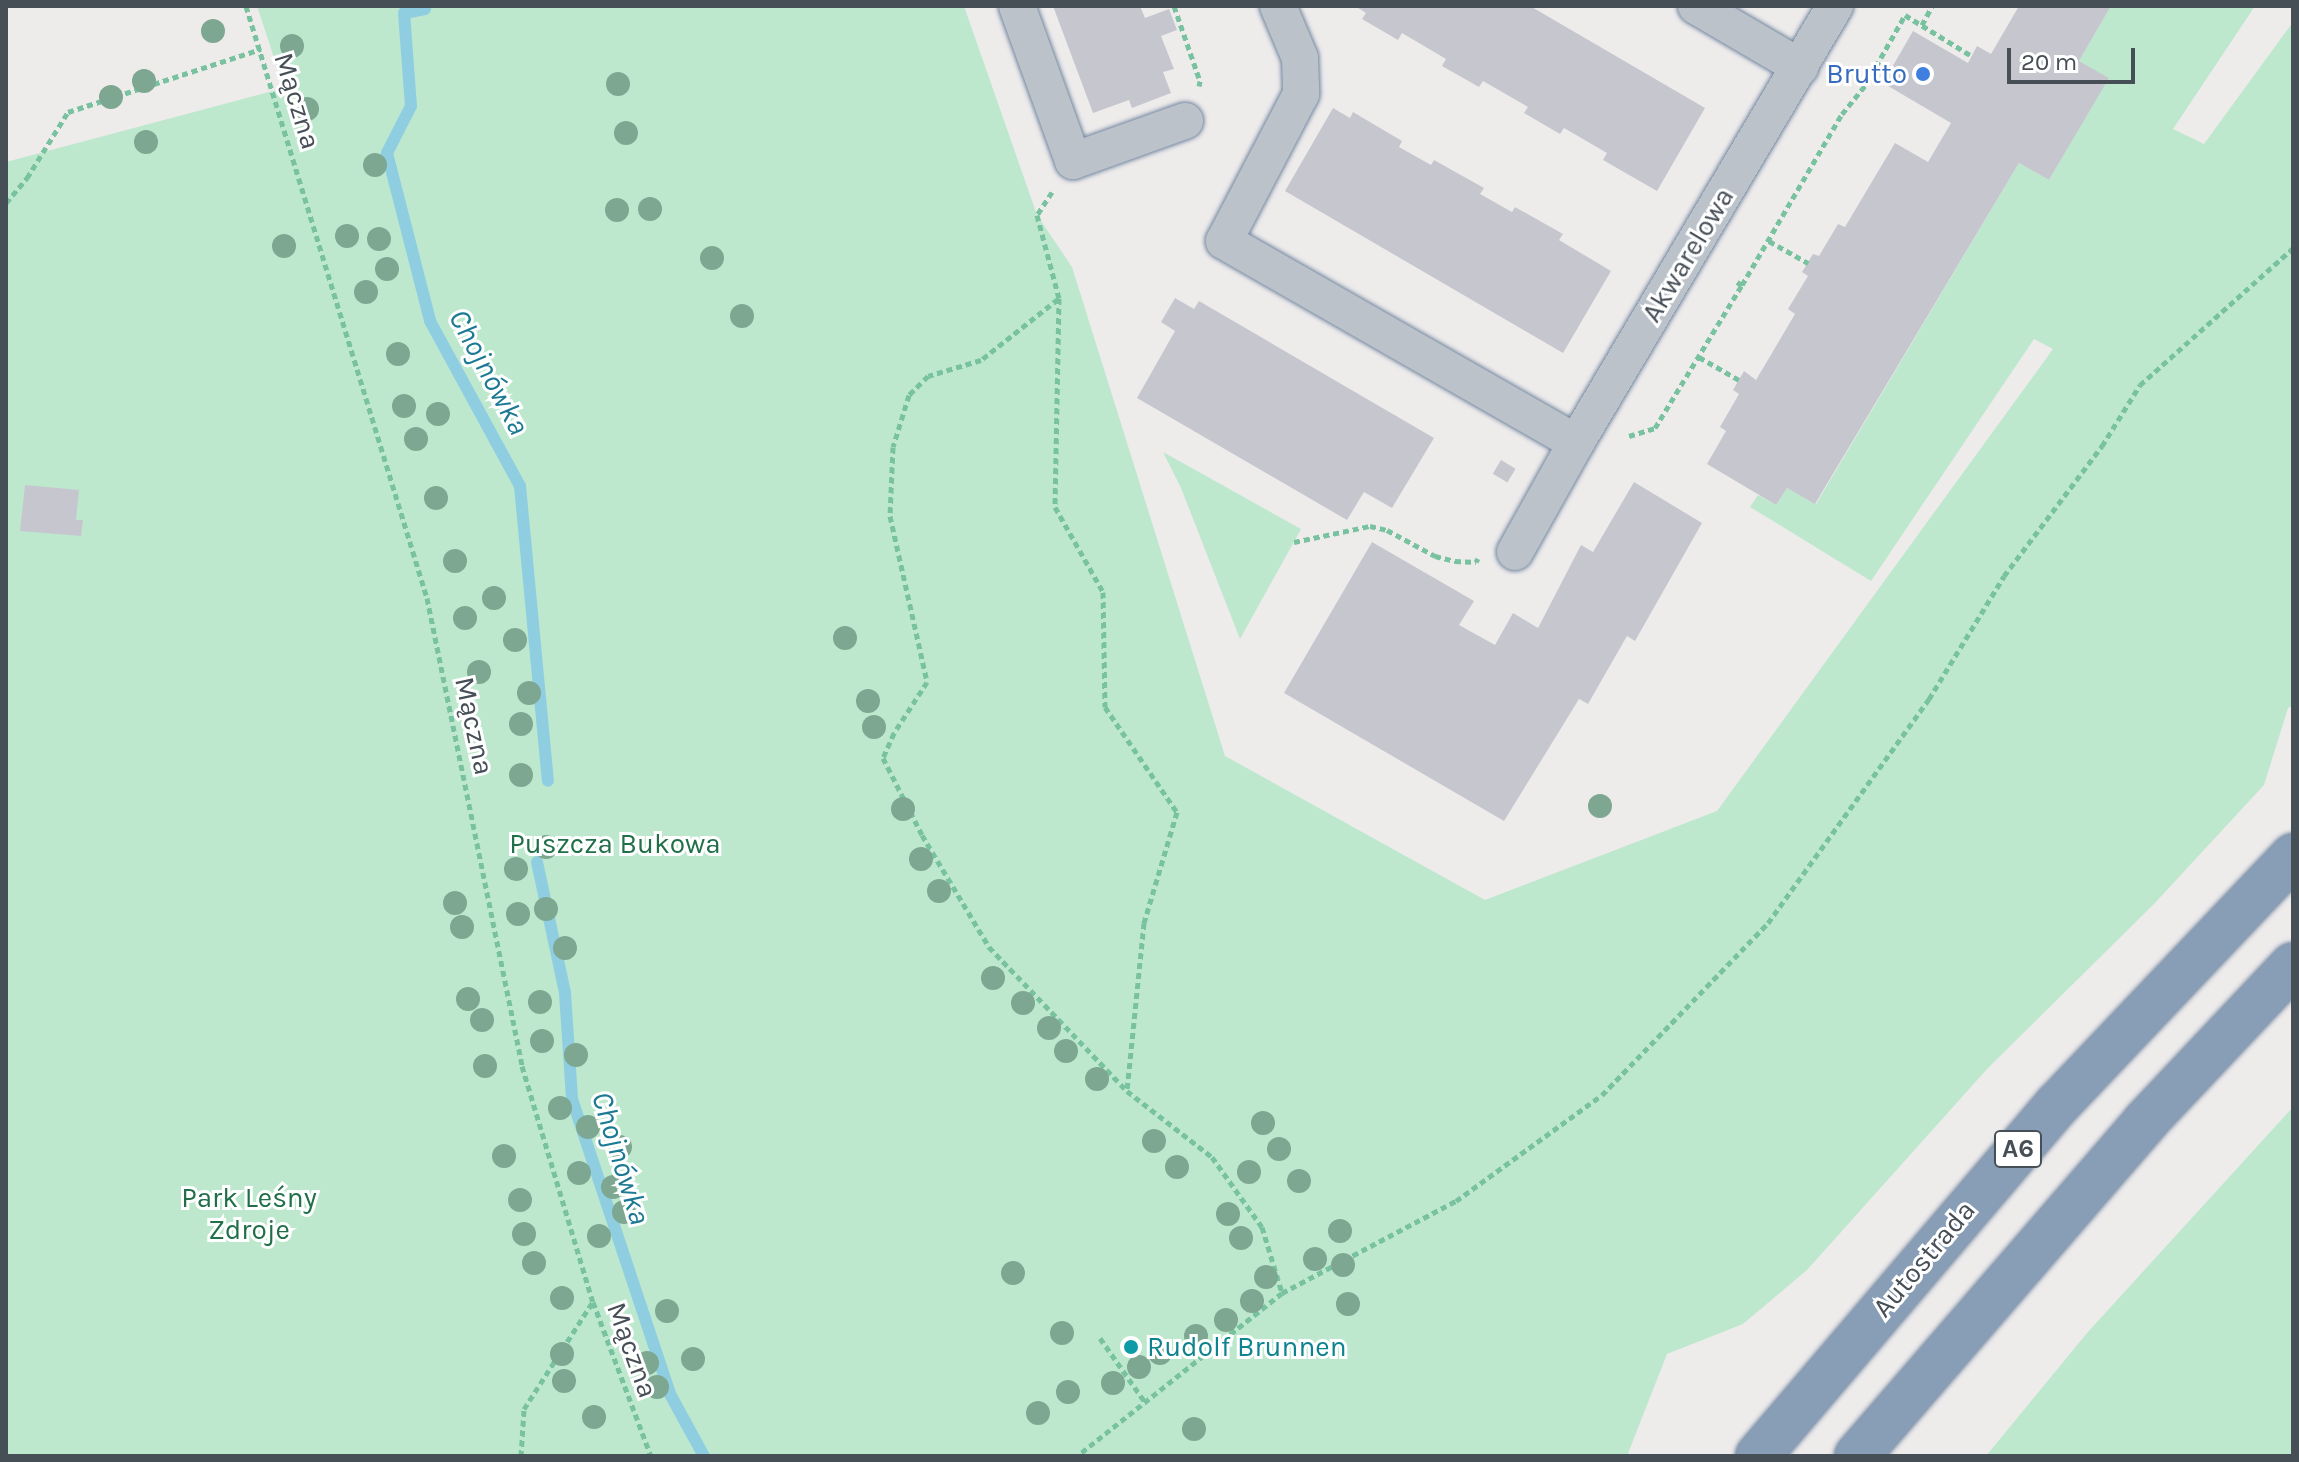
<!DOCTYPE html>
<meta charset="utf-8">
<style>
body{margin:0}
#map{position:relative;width:2299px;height:1462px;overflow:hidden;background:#eeebeb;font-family:Karla,sans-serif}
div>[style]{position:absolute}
.green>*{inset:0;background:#bde8ce}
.stream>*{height:12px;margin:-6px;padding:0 6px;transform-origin:6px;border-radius:6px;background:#8fcee1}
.building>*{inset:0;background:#c6c7ce;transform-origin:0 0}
.path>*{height:5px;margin-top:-2.5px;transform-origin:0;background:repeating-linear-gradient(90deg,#79c29f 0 6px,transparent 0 10px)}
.roads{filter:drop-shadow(0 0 2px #7388a1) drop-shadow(0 0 2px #7388a1)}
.minor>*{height:36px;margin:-18px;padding:0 18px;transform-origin:18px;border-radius:18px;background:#bbc2c9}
.motorway>*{height:44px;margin:-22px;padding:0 22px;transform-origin:22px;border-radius:22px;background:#889db6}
.trees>*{width:24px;height:24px;margin:-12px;border-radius:50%;background:#7da791}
.dots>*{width:22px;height:22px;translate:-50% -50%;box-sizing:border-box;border:4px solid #fff;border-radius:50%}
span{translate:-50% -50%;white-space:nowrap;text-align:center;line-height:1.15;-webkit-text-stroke:6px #fff;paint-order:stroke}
.shield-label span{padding:2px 6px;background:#fff;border:2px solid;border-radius:6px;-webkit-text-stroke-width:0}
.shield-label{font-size:26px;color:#464e56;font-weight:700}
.shop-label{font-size:28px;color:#366cbe}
.right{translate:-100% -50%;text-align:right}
.street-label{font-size:28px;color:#464e56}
.park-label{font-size:28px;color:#206f48}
.culture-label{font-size:28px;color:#0d838f}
.left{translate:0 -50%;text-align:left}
.water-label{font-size:30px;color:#1b7994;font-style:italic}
.frame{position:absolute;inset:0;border:8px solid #464e56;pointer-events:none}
.scale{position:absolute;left:2007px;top:48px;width:128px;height:36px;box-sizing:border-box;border:4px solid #464e56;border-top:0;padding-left:10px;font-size:24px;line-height:28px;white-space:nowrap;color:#464e56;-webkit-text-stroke:6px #fff;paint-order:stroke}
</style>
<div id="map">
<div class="green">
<i style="clip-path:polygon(257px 6px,964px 6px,1037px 215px,1072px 267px,1225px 756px,1485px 900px,1717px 811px,2053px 349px,2034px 339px,1871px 581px,1750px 507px,1758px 495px,1776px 505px,1787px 488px,1816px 504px,2019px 163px,2049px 180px,2108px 79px,2079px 61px,2111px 6px,2255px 6px,2173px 129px,2204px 144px,2293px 22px,2293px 705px,2288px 708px,2264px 785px,2154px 904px,1987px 1069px,1807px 1270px,1743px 1324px,1667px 1354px,1627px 1456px,6px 1456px,6px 162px,284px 88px)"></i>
<i style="clip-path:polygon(1163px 452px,1301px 529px,1240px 639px,1181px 488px)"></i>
<i style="clip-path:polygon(2293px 1107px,2293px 1456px,1986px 1456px,2087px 1333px)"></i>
</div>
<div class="stream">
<i style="left:425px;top:9px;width:21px;rotate:169deg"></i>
<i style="left:404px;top:13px;width:93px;rotate:85.7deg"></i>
<i style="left:411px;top:106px;width:53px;rotate:117.1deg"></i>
<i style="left:387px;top:153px;width:173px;rotate:75.6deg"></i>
<i style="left:430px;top:321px;width:188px;rotate:61.4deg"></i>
<i style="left:520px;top:486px;width:296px;rotate:84.6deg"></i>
<i style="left:537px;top:862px;width:134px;rotate:77.9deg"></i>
<i style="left:565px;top:993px;width:106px;rotate:86.2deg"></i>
<i style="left:572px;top:1099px;width:311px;rotate:71.6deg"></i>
<i style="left:670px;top:1394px;width:71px;rotate:61.3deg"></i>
</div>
<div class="building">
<i style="clip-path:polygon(1053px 6px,1140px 6px,1145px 18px,1169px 9px,1177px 30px,1161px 36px,1174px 69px,1163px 72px,1171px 93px,1132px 108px,1129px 100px,1093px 113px)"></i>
<i style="clip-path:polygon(1355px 6px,1530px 6px,1705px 108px,1657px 191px,1603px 160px,1607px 153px,1564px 128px,1560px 134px,1524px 113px,1528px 107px,1483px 81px,1479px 87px,1442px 66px,1446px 59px,1402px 33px,1398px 40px,1362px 19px,1366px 13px)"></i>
<i style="clip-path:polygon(2019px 6px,2111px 6px,2079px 61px,2109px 78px,2049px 180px,2019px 163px,1815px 504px,1787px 488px,1776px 505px,1707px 464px,1726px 431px,1720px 427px,1739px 394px,1733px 390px,1744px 371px,1756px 380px,1795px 314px,1788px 309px,1808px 276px,1802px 272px,1813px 254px,1819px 256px,1838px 224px,1845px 227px,1895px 143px,1928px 162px,1951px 123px,1883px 83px,1913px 31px,1968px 63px,1977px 46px,1991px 54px)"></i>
<i style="clip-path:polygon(1333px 108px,1350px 118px,1353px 112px,1402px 141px,1399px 147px,1431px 165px,1434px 160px,1484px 188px,1480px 194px,1512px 212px,1515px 207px,1563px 234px,1559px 240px,1611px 271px,1563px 353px,1285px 191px)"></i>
<i style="clip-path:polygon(1175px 298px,1194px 309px,1199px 301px,1434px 438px,1392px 508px,1364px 492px,1347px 520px,1137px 398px,1175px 331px,1161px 322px)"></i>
<i style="left:1501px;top:460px;width:17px;height:16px;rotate:31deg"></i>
<i style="clip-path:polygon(1634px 482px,1702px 523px,1635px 641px,1627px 636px,1588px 704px,1579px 699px,1504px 821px,1284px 693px,1372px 542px,1474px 601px,1459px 625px,1495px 645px,1513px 613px,1538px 628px,1581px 545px,1593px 552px)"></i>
<i style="clip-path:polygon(25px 485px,79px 490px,76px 520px,83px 520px,81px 536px,20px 531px)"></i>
</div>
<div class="path">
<i style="left:246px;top:6px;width:619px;rotate:73deg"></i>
<i style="left:427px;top:598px;width:478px;rotate:78.5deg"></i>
<i style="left:522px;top:1066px;width:246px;rotate:73.3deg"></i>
<i style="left:593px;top:1302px;width:165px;rotate:69.4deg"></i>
<i style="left:1174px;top:6px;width:79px;rotate:70.9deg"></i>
<i style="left:1200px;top:81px;width:5px;rotate:101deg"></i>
<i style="left:1922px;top:25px;width:21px;rotate:-62deg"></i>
<i style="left:1052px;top:192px;width:27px;rotate:123deg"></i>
<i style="left:1037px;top:215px;width:86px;rotate:75.2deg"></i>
<i style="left:1059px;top:298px;width:209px;rotate:91.1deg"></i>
<i style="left:1055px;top:507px;width:98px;rotate:60.5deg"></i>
<i style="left:1103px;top:592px;width:115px;rotate:89deg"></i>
<i style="left:1105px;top:707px;width:127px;rotate:55.6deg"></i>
<i style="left:1177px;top:812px;width:116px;rotate:106.6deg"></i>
<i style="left:1144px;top:923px;width:169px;rotate:95.8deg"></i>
<i style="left:1127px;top:1091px;width:108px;rotate:37.8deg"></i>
<i style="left:1212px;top:1157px;width:86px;rotate:54.5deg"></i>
<i style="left:1262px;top:1227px;width:69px;rotate:73.1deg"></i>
<i style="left:1282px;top:1293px;width:262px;rotate:141.5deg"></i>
<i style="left:6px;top:203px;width:33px;rotate:-50deg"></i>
<i style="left:27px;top:178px;width:78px;rotate:-58.2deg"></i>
<i style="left:68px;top:112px;width:203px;rotate:-18.1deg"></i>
<i style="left:1769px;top:241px;width:45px;rotate:29.4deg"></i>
<i style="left:1737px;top:282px;width:6px;rotate:31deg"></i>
<i style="left:1742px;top:285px;width:198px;rotate:-59.7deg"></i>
<i style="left:1842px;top:114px;width:38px;rotate:-51deg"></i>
<i style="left:1866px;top:84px;width:79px;rotate:-60.5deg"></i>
<i style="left:1905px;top:15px;width:79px;rotate:31.5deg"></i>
<i style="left:1058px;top:299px;width:98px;rotate:141.6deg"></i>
<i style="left:981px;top:360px;width:55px;rotate:163.2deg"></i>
<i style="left:928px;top:376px;width:27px;rotate:135deg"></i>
<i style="left:909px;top:395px;width:54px;rotate:107.1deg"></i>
<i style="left:893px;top:447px;width:69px;rotate:92.5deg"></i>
<i style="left:890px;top:516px;width:170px;rotate:77.4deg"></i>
<i style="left:927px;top:682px;width:61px;rotate:122.9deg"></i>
<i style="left:894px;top:733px;width:27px;rotate:114deg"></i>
<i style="left:883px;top:758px;width:86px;rotate:63.1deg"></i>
<i style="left:922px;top:835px;width:131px;rotate:59.1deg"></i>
<i style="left:989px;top:947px;width:198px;rotate:46.2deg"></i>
<i style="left:1699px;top:357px;width:46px;rotate:29.9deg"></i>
<i style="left:1629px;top:436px;width:27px;rotate:-17deg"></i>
<i style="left:1655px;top:428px;width:167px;rotate:-58.7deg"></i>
<i style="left:1294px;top:542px;width:78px;rotate:-11.9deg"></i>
<i style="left:1370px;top:526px;width:17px;rotate:13deg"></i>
<i style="left:1387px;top:530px;width:55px;rotate:28.4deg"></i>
<i style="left:1435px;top:556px;width:21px;rotate:14deg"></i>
<i style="left:1455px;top:561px;width:21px;rotate:3deg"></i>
<i style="left:1476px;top:562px;width:4px;rotate:-63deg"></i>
<i style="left:1282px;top:1293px;width:197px;rotate:-27.9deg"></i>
<i style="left:1456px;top:1201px;width:180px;rotate:-36deg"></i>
<i style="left:1602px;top:1095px;width:239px;rotate:-46deg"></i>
<i style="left:1768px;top:923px;width:276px;rotate:-54.3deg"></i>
<i style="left:1929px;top:699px;width:144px;rotate:-58.6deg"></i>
<i style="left:2004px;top:576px;width:163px;rotate:-53deg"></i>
<i style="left:2102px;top:446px;width:72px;rotate:-58.1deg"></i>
<i style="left:2140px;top:385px;width:205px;rotate:-41.8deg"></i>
<i style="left:1100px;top:1338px;width:78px;rotate:54.9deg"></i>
<i style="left:521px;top:1456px;width:47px;rotate:-86.3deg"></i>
<i style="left:524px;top:1409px;width:126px;rotate:-57.3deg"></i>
</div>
<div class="roads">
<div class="minor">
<i style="left:1017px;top:6px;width:165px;rotate:70.1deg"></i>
<i style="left:1073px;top:161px;width:119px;rotate:-19.7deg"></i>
<i style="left:1278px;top:6px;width:56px;rotate:67.1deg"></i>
<i style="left:1300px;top:58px;width:36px;rotate:88deg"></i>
<i style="left:1301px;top:94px;width:166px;rotate:117.6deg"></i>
<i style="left:1224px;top:241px;width:406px;rotate:29.8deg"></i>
<i style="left:1696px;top:6px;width:121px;rotate:30.4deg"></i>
<i style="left:1515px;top:552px;width:125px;rotate:-60.8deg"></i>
<i style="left:1576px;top:443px;width:508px;rotate:-59.35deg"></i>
</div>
<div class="motorway">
<i style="left:1758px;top:1456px;width:462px;rotate:-49.6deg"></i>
<i style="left:2058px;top:1104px;width:342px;rotate:-46.5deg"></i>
<i style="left:1857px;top:1456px;width:442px;rotate:-49.2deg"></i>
<i style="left:2146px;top:1121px;width:214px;rotate:-46.7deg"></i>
</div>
</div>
<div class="trees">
<i style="left:213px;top:31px"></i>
<i style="left:292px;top:46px"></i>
<i style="left:144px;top:81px"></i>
<i style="left:618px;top:84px"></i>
<i style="left:111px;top:97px"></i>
<i style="left:307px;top:109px"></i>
<i style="left:626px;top:133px"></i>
<i style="left:146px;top:142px"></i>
<i style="left:375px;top:165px"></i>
<i style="left:650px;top:209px"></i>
<i style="left:617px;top:210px"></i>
<i style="left:347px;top:236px"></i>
<i style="left:379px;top:239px"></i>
<i style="left:284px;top:246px"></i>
<i style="left:712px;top:258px"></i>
<i style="left:387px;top:269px"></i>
<i style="left:366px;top:292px"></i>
<i style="left:742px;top:316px"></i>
<i style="left:398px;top:354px"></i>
<i style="left:404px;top:406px"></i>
<i style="left:438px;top:414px"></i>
<i style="left:416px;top:439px"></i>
<i style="left:436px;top:498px"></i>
<i style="left:455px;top:561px"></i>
<i style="left:494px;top:598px"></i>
<i style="left:465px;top:618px"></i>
<i style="left:845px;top:638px"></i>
<i style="left:515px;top:640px"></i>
<i style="left:479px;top:672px"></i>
<i style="left:529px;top:693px"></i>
<i style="left:868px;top:701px"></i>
<i style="left:521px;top:724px"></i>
<i style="left:874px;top:727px"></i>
<i style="left:521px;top:775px"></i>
<i style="left:1600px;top:806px"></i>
<i style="left:903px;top:809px"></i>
<i style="left:546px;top:847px"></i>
<i style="left:921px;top:859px"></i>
<i style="left:516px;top:869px"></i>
<i style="left:939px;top:891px"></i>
<i style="left:455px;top:903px"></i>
<i style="left:546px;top:909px"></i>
<i style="left:518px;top:914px"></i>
<i style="left:462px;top:927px"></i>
<i style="left:565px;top:948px"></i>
<i style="left:993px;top:978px"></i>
<i style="left:468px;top:999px"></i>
<i style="left:540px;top:1002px"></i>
<i style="left:1023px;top:1003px"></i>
<i style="left:482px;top:1020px"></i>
<i style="left:1049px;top:1028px"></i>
<i style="left:542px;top:1041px"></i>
<i style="left:1066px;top:1051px"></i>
<i style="left:576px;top:1055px"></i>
<i style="left:485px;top:1066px"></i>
<i style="left:1097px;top:1079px"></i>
<i style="left:560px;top:1108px"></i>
<i style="left:1263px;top:1123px"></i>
<i style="left:588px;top:1127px"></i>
<i style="left:1154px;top:1141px"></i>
<i style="left:620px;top:1147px"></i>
<i style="left:1279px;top:1149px"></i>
<i style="left:504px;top:1156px"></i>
<i style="left:1177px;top:1167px"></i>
<i style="left:1249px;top:1172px"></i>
<i style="left:579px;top:1173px"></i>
<i style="left:1299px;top:1181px"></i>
<i style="left:613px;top:1187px"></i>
<i style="left:520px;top:1200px"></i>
<i style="left:624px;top:1212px"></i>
<i style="left:1228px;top:1214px"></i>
<i style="left:1340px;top:1231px"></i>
<i style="left:524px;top:1234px"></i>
<i style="left:599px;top:1236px"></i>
<i style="left:1241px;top:1238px"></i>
<i style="left:1315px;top:1259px"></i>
<i style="left:534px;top:1263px"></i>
<i style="left:1343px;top:1265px"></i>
<i style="left:1013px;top:1273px"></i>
<i style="left:1266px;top:1277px"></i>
<i style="left:562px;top:1298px"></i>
<i style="left:1252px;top:1301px"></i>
<i style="left:1348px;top:1304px"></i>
<i style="left:667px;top:1311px"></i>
<i style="left:1226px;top:1320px"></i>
<i style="left:1062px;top:1333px"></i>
<i style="left:1196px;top:1336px"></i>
<i style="left:1160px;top:1353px"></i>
<i style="left:562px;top:1354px"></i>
<i style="left:693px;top:1359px"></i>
<i style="left:647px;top:1363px"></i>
<i style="left:1139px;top:1367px"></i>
<i style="left:564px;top:1381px"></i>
<i style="left:1113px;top:1383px"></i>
<i style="left:657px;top:1387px"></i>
<i style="left:1068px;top:1392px"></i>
<i style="left:1038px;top:1413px"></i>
<i style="left:594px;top:1417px"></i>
<i style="left:1194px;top:1429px"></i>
</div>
<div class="dots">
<i style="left:1923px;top:74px;background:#3f7fe0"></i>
<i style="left:1131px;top:1347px;background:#0f9aa8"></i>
</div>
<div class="shield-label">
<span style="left:2018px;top:1149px">A6</span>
</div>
<div class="shop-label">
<span class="right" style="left:1907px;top:74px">Brutto</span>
</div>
<div class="street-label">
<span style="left:297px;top:101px;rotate:73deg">Mączna</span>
<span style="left:1688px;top:255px;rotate:-59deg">Akwarelowa</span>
<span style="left:474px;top:726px;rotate:78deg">Mączna</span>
<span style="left:1924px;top:1259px;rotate:-50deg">Autostrada</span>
<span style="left:632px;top:1350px;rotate:70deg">Mączna</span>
</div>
<div class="park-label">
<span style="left:615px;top:844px">Puszcza Bukowa</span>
<span style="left:249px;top:1214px">Park Leśny<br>Zdroje</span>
</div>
<div class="culture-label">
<span class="left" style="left:1147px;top:1347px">Rudolf Brunnen</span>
</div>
<div class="water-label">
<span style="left:489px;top:372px;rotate:62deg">Chojnówka</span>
<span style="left:621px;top:1158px;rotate:73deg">Chojnówka</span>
</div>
<div class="frame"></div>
<div class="scale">20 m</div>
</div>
